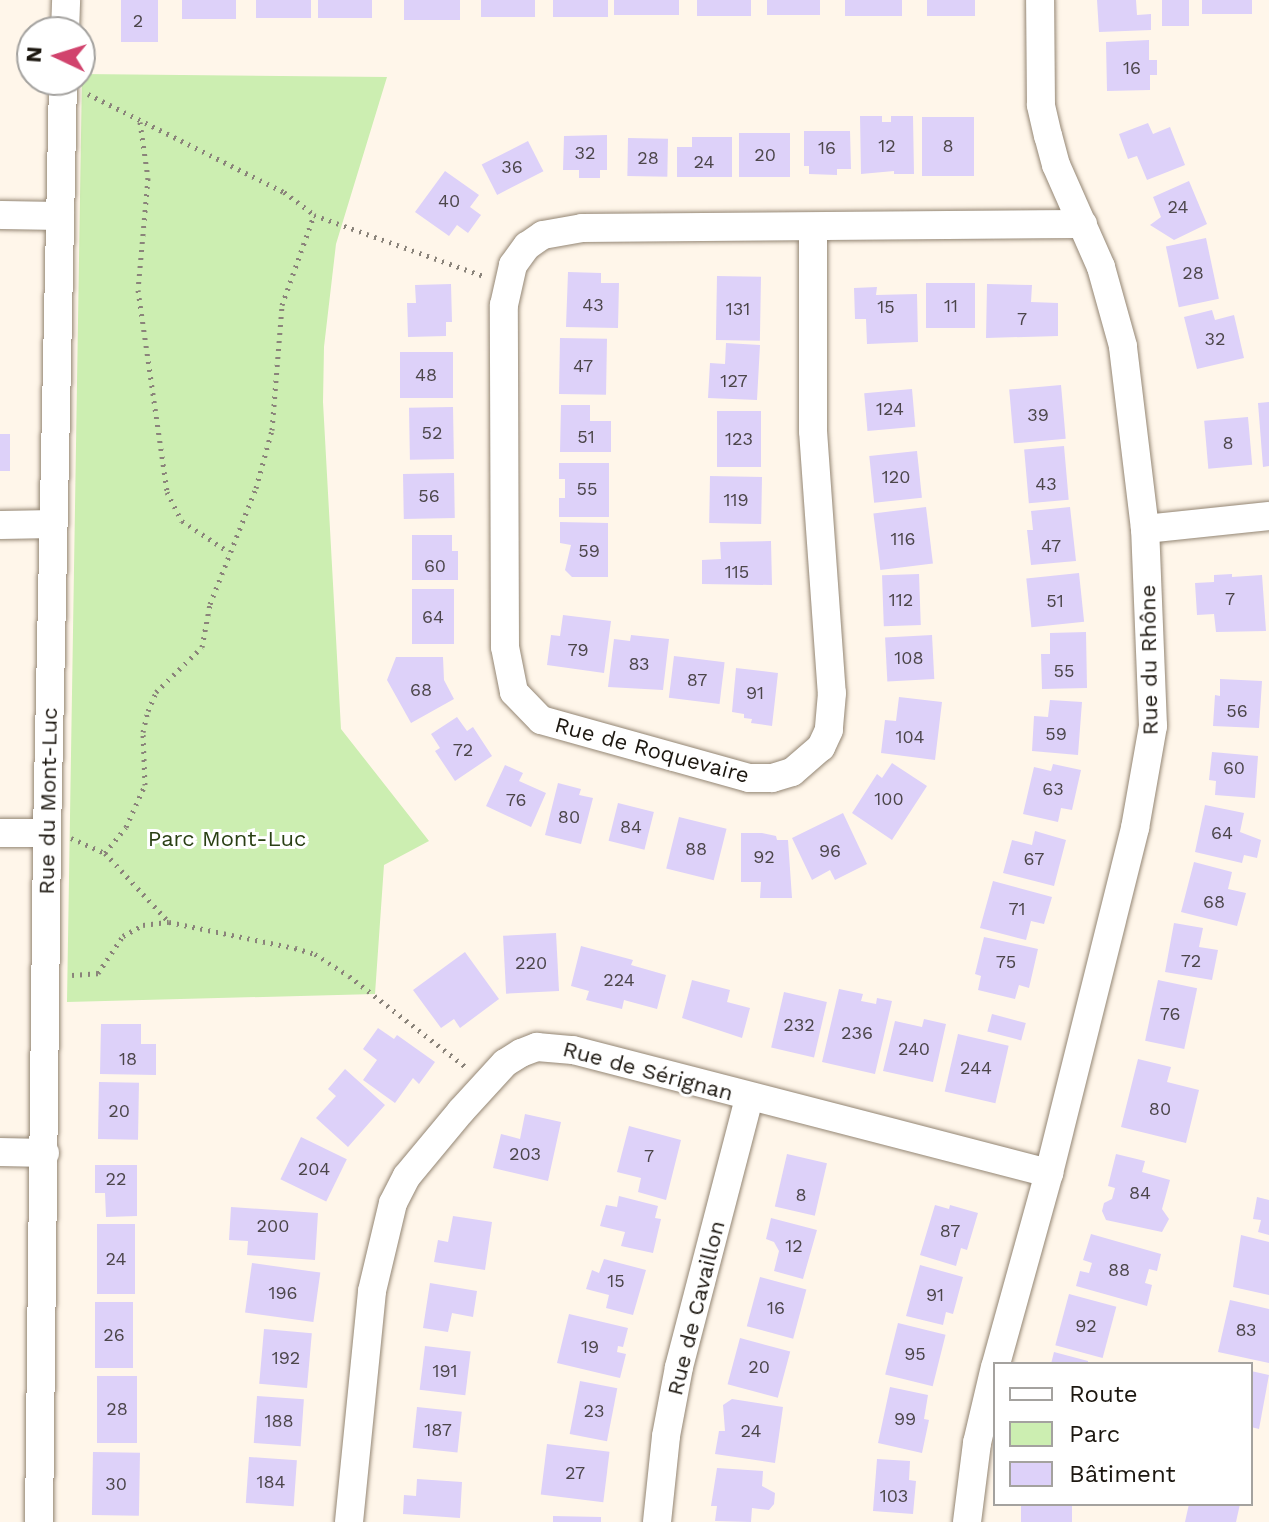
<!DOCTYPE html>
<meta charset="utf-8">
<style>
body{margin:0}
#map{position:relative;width:1269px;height:1522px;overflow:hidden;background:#fff6ea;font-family:"Work Sans",sans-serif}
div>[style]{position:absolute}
.green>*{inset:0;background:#cceeb1}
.building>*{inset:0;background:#ddd1f9;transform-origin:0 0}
.path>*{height:5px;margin-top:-2.5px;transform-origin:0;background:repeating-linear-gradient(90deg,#8a837a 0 2px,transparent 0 8px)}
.roads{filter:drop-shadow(0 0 2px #948674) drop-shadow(0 0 2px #948674)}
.minor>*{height:28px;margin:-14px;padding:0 14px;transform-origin:14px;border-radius:14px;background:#fff}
span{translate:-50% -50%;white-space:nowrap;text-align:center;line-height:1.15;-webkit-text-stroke:6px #fff;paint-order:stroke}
.number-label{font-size:18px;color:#4c464a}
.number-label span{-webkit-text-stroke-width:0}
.street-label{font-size:22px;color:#1c1710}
.park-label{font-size:22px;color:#2a4014}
.legend{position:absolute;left:993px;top:1362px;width:260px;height:144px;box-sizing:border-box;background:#fff;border:2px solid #a4a29f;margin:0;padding:10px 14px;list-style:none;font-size:24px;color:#1c1710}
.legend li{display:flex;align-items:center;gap:16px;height:40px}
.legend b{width:40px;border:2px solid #a4a29f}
.north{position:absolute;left:16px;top:16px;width:80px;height:80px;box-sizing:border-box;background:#fff;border:2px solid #a4a29f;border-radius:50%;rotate:274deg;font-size:22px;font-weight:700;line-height:32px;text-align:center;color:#1c1710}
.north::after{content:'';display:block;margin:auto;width:28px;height:36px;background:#d1436d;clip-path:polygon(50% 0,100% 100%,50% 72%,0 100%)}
</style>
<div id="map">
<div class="green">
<i style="clip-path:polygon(82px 74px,387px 77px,336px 244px,324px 347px,323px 402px,341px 729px,429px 841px,384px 865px,375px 994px,67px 1002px)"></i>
</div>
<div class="building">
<i style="left:121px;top:0;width:37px;height:42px"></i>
<i style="left:182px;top:0;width:54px;height:19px"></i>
<i style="left:256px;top:0;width:55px;height:18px"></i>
<i style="left:318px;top:0;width:54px;height:18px"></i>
<i style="left:404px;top:0;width:56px;height:20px"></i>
<i style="left:481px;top:0;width:54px;height:17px"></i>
<i style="left:553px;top:0;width:55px;height:17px"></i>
<i style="left:614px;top:0;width:65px;height:15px"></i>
<i style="left:697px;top:0;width:54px;height:16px"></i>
<i style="left:767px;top:0;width:53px;height:15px"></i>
<i style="left:845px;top:0;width:57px;height:16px"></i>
<i style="left:927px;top:0;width:48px;height:16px"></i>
<i style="clip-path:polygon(1097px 0,1136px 0,1137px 15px,1151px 14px,1151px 30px,1099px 32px)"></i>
<i style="left:1162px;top:0;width:27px;height:26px"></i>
<i style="left:1202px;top:0;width:50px;height:14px"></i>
<i style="clip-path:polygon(1149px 40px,1149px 60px,1157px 60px,1157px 75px,1150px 75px,1150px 90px,1107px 91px,1106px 42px)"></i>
<i style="clip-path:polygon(860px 116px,882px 116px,882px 122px,891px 122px,891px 116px,913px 116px,914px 174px,894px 174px,894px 171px,861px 174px)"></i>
<i style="left:922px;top:117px;width:52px;height:59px"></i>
<i style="clip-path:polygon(1148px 123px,1153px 134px,1170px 127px,1185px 165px,1147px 180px,1137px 156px,1128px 159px,1119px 134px)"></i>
<i style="clip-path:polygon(804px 131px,850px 131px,851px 169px,837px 169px,837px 175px,809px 174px,809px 166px,804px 166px)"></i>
<i style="left:739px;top:133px;width:51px;height:44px"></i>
<i style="clip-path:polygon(607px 135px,607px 170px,600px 170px,600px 178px,579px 178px,579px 170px,563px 170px,564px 136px)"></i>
<i style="clip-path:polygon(692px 137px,732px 137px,732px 177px,677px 177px,677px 147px,692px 147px)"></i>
<i style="left:628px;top:138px;width:40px;height:38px;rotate:1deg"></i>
<i style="left:528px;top:141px;width:34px;height:52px;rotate:63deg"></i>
<i style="clip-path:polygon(445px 171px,479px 195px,470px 207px,481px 215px,468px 233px,457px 225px,449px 236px,415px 212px)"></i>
<i style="clip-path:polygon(1189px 181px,1207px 224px,1174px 240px,1150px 225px,1161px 217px,1153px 197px)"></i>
<i style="left:1206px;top:238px;width:62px;height:41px;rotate:78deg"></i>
<i style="clip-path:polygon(568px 272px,601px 273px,601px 283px,619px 283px,618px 328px,566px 327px)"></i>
<i style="left:717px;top:276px;width:44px;height:64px;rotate:1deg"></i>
<i style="left:975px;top:283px;width:45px;height:49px;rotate:90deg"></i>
<i style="clip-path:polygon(451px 284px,452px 322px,446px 322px,446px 336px,408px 337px,407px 303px,416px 303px,415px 285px)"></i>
<i style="clip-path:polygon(987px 284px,1032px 285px,1031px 302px,1058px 303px,1058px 336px,986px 338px)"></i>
<i style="clip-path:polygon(877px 287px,876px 295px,917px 294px,918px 342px,867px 344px,866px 319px,855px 319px,854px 288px)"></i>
<i style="clip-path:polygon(1212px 310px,1215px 320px,1234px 315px,1244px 358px,1197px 369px,1184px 317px)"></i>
<i style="left:560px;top:338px;width:47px;height:56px;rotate:1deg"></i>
<i style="clip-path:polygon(726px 343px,760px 345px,757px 400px,708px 398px,710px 363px,725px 364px)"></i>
<i style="left:400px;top:352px;width:53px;height:46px"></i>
<i style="left:1061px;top:385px;width:54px;height:52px;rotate:85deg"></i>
<i style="left:912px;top:389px;width:38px;height:48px;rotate:85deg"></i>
<i style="clip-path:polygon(1269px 402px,1269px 466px,1263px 467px,1258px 403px)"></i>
<i style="clip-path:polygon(561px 405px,590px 405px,590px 421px,611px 421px,611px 452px,560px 452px)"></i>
<i style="left:453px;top:407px;width:52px;height:44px;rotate:89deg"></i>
<i style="left:717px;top:411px;width:44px;height:56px"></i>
<i style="left:1248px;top:417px;width:48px;height:44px;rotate:85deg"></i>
<i style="left:0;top:434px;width:10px;height:37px"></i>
<i style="left:1064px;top:446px;width:54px;height:40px;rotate:85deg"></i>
<i style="left:917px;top:451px;width:47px;height:48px;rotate:84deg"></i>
<i style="clip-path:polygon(559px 463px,609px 463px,609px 517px,559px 517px,559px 498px,565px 498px,565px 479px,559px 479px)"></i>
<i style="left:454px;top:473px;width:45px;height:51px;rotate:89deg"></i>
<i style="left:710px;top:476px;width:52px;height:47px;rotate:1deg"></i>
<i style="left:926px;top:507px;width:57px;height:53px;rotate:83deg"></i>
<i style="clip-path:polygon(1070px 507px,1076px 561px,1031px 565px,1027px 530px,1033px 530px,1031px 511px)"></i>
<i style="clip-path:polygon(560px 522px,608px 523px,608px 577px,572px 577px,565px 570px,571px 545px,560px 543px)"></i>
<i style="clip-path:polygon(412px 535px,452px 535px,452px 551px,458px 551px,458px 580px,412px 580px)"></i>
<i style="clip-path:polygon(771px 541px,772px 585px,702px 584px,702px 560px,721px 559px,720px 542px)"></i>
<i style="left:1079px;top:573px;width:49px;height:53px;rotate:84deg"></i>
<i style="left:919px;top:574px;width:51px;height:37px;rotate:88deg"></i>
<i style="clip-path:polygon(1232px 574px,1232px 577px,1262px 575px,1266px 631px,1216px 632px,1214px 614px,1197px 615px,1195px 583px,1214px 582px,1214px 575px)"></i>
<i style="left:412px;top:589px;width:42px;height:55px"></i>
<i style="clip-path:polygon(563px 615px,611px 621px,604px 673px,547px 665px,551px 635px,560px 636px)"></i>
<i style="clip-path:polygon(1086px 632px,1087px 688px,1042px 689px,1041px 654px,1050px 654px,1050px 633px)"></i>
<i style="clip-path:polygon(631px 635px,669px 639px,663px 690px,608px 687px,614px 639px,630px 641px)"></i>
<i style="left:932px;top:635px;width:44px;height:47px;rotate:87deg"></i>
<i style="left:674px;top:656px;width:51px;height:42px;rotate:7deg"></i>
<i style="clip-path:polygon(396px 657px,443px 657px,444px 680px,454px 699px,411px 723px,387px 680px)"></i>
<i style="clip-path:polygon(736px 668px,778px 673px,772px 726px,751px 723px,752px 719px,744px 718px,744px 714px,732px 712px)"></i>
<i style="clip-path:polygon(1220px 679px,1262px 681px,1259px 728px,1213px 726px,1215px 695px,1220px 696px)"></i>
<i style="clip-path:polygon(899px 697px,942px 702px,935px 760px,881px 753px,885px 720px,896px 721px)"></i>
<i style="clip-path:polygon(1050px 700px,1082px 702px,1078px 755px,1032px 751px,1034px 716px,1048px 717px)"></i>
<i style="clip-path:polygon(457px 717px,467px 731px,473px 727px,492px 756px,455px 781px,435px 751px,440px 748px,431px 734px)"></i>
<i style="clip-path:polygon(1212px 752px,1258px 756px,1255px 798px,1215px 795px,1216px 781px,1209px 780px)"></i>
<i style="clip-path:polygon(892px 763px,927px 786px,892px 840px,852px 813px,877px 774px,882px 778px)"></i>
<i style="clip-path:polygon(1053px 764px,1081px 770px,1072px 810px,1061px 808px,1058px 822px,1023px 814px,1034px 767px,1051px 771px)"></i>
<i style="clip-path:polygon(505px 765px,523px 773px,519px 781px,546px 793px,531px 827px,486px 806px)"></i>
<i style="clip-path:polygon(558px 783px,581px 789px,579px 795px,593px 798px,581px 844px,545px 835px)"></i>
<i style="left:618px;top:803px;width:37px;height:39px;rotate:14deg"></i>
<i style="clip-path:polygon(1205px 805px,1244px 813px,1240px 832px,1261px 840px,1257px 858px,1244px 855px,1242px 863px,1195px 852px)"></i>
<i style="clip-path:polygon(843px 813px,867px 864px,835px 880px,830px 870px,812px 880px,792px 838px)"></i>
<i style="left:679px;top:817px;width:49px;height:53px;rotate:14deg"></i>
<i style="clip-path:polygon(1035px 831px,1066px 840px,1054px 886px,1003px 873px,1012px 840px,1032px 845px)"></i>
<i style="clip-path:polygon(741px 833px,762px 833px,776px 836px,777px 840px,788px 840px,792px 898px,760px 898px,761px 882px,741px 882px)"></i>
<i style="clip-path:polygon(1194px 862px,1232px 872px,1228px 889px,1246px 893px,1237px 926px,1181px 912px)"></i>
<i style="clip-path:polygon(993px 881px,1052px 897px,1044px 924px,1031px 921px,1026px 940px,980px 928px)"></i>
<i style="clip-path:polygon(1174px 923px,1203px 928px,1199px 947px,1218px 950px,1212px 980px,1165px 972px)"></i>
<i style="left:556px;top:933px;width:58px;height:53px;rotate:87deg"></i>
<i style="clip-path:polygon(984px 937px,1038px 949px,1029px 988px,1019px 985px,1015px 999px,978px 990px,981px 976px,975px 974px)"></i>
<i style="clip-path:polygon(581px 946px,633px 960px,631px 965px,666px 975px,657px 1009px,624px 1000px,622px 1009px,586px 1000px,589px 991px,571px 986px)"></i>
<i style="clip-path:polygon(465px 952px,499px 999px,460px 1028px,454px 1019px,441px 1028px,413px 990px)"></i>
<i style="clip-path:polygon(692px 980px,730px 990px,727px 1002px,750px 1008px,742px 1038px,682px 1018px)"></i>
<i style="left:1158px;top:980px;width:40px;height:62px;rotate:12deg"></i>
<i style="clip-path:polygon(839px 989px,863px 994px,861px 1001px,876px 1004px,877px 998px,892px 1001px,875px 1074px,822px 1062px)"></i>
<i style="left:784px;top:992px;width:44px;height:57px;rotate:13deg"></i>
<i style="left:992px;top:1014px;width:35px;height:18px;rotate:15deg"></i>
<i style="clip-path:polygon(924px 1019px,946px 1024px,933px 1082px,883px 1071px,895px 1021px,922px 1027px)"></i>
<i style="clip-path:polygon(101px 1024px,141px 1024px,141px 1044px,156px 1044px,156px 1075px,100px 1074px)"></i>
<i style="clip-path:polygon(378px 1028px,394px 1039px,397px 1035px,435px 1062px,419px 1084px,413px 1078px,395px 1103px,363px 1080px,377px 1060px,363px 1049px)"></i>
<i style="left:958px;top:1034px;width:52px;height:59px;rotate:13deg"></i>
<i style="clip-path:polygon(1138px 1059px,1171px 1067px,1167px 1082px,1199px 1090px,1186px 1143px,1121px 1127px)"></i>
<i style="clip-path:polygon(345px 1069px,385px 1105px,348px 1147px,316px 1118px,336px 1096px,328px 1089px)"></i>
<i style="left:99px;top:1082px;width:40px;height:57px;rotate:1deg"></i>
<i style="clip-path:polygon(525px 1114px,561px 1122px,548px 1181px,493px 1168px,501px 1134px,520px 1139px)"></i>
<i style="clip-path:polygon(629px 1126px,681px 1140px,666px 1200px,638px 1192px,641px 1178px,617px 1172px)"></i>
<i style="left:301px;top:1137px;width:51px;height:47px;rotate:26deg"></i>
<i style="left:787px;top:1154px;width:41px;height:54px;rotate:13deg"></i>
<i style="clip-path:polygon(1116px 1154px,1145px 1161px,1142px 1172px,1170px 1180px,1162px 1209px,1169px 1219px,1162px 1232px,1106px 1220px,1102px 1211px,1104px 1203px,1112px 1199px,1115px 1188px,1108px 1186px)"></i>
<i style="clip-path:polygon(95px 1165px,137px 1165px,137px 1216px,106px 1217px,105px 1193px,95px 1193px)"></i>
<i style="clip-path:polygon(619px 1196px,658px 1206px,655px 1218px,661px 1219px,653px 1253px,621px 1246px,625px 1232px,600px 1226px,606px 1205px,617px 1207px)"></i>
<i style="clip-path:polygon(1257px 1197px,1269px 1200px,1269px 1235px,1258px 1232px,1261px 1220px,1253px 1219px)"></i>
<i style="clip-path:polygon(935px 1205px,949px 1209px,950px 1205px,978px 1213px,967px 1250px,961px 1248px,956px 1266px,920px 1255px)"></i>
<i style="clip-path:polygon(231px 1207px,318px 1213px,315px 1260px,247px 1255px,248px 1241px,229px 1240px)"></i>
<i style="clip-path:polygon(453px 1216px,492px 1222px,485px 1270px,434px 1262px,438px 1240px,448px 1242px)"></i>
<i style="clip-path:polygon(771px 1218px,817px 1230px,803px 1279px,774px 1271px,779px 1251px,774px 1242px,766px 1239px)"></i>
<i style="left:97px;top:1224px;width:38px;height:70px"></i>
<i style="clip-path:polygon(1091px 1234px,1161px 1254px,1157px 1271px,1149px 1269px,1145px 1283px,1152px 1285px,1147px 1306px,1076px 1286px,1080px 1271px,1089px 1273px,1092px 1263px,1083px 1260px)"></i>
<i style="clip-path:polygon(1241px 1235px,1269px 1242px,1269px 1295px,1233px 1287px)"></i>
<i style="clip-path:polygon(604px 1259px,646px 1270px,633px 1315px,606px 1308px,609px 1295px,586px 1289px,592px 1270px,599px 1273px)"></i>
<i style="left:252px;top:1263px;width:69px;height:50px;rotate:8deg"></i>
<i style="clip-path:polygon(920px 1265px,963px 1277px,953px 1314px,946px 1312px,943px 1325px,906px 1316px)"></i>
<i style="left:760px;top:1277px;width:48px;height:51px;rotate:15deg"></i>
<i style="clip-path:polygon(430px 1283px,477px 1291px,473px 1317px,452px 1313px,448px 1332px,423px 1328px)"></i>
<i style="left:1069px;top:1294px;width:49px;height:53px;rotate:15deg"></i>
<i style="clip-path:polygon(1230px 1300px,1269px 1309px,1269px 1363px,1218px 1352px)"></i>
<i style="left:95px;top:1302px;width:38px;height:66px"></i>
<i style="clip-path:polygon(569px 1314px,628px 1328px,623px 1347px,618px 1346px,617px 1352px,626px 1354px,620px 1378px,557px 1363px)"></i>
<i style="left:898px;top:1323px;width:49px;height:53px;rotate:14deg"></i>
<i style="left:264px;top:1329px;width:48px;height:55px;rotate:5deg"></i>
<i style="left:740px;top:1338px;width:52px;height:48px;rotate:15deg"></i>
<i style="left:425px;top:1346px;width:46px;height:44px;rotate:7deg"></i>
<i style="clip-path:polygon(1054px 1352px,1088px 1361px,1088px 1364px,1051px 1364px)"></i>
<i style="clip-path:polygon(1251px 1371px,1269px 1375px,1259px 1429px,1251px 1427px)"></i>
<i style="left:97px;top:1376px;width:40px;height:67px"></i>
<i style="left:580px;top:1381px;width:38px;height:54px;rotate:11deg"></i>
<i style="clip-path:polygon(890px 1387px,928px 1395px,924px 1419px,929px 1420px,922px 1453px,878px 1443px)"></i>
<i style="left:257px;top:1396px;width:47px;height:47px;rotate:4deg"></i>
<i style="clip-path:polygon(732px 1399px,783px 1407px,775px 1463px,715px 1454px,719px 1431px,725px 1431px,723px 1405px)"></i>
<i style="left:417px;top:1407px;width:45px;height:41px;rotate:6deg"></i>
<i style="left:547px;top:1444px;width:63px;height:51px;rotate:7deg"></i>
<i style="left:93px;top:1452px;width:47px;height:63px;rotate:1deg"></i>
<i style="left:249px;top:1457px;width:48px;height:46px;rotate:4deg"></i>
<i style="clip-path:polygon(877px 1459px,910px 1461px,909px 1480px,916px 1481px,913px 1514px,873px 1511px)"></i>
<i style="clip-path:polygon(717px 1468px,763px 1471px,762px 1486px,775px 1493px,774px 1504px,769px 1510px,752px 1508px,751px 1522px,715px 1521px,717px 1506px,711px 1506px)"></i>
<i style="clip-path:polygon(417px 1479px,462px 1482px,460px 1518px,403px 1514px,404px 1495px,416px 1496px)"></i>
<i style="left:1021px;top:1504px;width:51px;height:18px"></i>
<i style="clip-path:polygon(1189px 1504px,1240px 1504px,1236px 1522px,1185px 1522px)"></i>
<i style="clip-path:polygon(553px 1516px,601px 1517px,601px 1522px,553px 1522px)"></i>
</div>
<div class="path">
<i style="left:88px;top:94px;width:219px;rotate:26.6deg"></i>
<i style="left:284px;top:192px;width:38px;rotate:37deg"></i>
<i style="left:314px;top:215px;width:180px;rotate:19.8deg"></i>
<i style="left:140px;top:122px;width:57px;rotate:81.9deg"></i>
<i style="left:148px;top:178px;width:112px;rotate:95.1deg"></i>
<i style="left:138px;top:290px;width:204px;rotate:81.8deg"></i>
<i style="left:167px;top:492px;width:33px;rotate:63deg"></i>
<i style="left:182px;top:521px;width:56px;rotate:33.4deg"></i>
<i style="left:71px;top:838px;width:37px;rotate:24deg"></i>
<i style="left:105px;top:853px;width:93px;rotate:47.2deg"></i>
<i style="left:105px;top:853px;width:33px;rotate:-51deg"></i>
<i style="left:126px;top:827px;width:46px;rotate:-65.7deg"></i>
<i style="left:145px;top:785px;width:53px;rotate:-92.2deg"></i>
<i style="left:143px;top:732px;width:22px;rotate:-77deg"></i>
<i style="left:148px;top:711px;width:21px;rotate:-67deg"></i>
<i style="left:156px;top:692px;width:64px;rotate:-44.4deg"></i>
<i style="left:202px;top:647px;width:44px;rotate:-79.5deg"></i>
<i style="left:210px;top:604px;width:125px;rotate:-68.4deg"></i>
<i style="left:256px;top:488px;width:60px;rotate:-74.6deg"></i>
<i style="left:272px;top:430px;width:125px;rotate:-85.4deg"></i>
<i style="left:282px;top:305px;width:96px;rotate:-70.4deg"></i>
<i style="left:72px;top:975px;width:26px;rotate:-4deg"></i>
<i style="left:98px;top:973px;width:45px;rotate:-56deg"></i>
<i style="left:123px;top:936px;width:23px;rotate:-29deg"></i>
<i style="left:143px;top:925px;width:26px;rotate:-7deg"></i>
<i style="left:169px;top:922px;width:129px;rotate:11.7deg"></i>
<i style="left:295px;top:948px;width:21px;rotate:17deg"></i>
<i style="left:315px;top:954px;width:40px;rotate:32.9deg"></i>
<i style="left:349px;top:976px;width:148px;rotate:37.9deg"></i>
</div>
<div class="roads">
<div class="minor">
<i style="left:65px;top:32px;width:32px;rotate:-88deg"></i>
<i style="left:0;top:215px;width:60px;rotate:1deg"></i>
<i style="left:813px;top:227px;width:204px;rotate:90deg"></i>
<i style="left:813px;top:431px;width:263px;rotate:85.9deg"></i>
<i style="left:832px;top:693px;width:37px;rotate:95deg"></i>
<i style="left:829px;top:730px;width:19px;rotate:115deg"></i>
<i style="left:821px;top:747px;width:38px;rotate:139deg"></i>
<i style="left:792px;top:772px;width:21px;rotate:163deg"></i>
<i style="left:772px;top:778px;width:23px;rotate:180deg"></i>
<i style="left:749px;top:778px;width:216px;rotate:-164.4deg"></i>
<i style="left:541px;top:720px;width:39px;rotate:-134deg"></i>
<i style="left:514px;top:692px;width:46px;rotate:-101.3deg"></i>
<i style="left:505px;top:647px;width:342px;rotate:-90.2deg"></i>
<i style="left:504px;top:305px;width:41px;rotate:-77.3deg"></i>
<i style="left:513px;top:265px;width:24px;rotate:-54deg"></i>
<i style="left:527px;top:246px;width:19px;rotate:-35deg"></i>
<i style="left:543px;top:235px;width:40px;rotate:-10deg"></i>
<i style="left:582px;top:228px;width:501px;rotate:-0.46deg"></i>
<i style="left:0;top:525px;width:53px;rotate:-1.1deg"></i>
<i style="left:1145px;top:529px;width:125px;rotate:-6deg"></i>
<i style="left:0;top:833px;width:47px"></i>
<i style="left:0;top:1152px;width:45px;rotate:1.3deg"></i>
<i style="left:996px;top:1364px;width:198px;rotate:-74.5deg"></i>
<i style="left:1049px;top:1173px;width:356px;rotate:-76deg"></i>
<i style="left:1135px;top:828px;width:104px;rotate:-80deg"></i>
<i style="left:1153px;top:726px;width:197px;rotate:-92.3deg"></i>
<i style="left:1145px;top:529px;width:184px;rotate:-96.9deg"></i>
<i style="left:1123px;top:346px;width:82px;rotate:-105.6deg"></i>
<i style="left:1101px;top:267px;width:111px;rotate:-113.8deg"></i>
<i style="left:1056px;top:165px;width:30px;rotate:-105deg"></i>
<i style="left:1048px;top:136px;width:32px;rotate:-103deg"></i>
<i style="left:1041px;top:105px;width:105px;rotate:-90.5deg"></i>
<i style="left:39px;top:1522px;width:689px;rotate:-89.33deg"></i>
<i style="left:47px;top:833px;width:753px;rotate:-88.78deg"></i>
<i style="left:349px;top:1522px;width:232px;rotate:-84.3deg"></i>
<i style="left:372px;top:1291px;width:90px;rotate:-76.6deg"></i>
<i style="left:393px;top:1203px;width:30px;rotate:-63deg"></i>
<i style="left:407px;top:1176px;width:85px;rotate:-50.3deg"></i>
<i style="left:461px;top:1111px;width:65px;rotate:-47.5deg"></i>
<i style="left:505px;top:1063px;width:19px;rotate:-32deg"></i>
<i style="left:521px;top:1053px;width:17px;rotate:-21deg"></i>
<i style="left:537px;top:1047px;width:36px;rotate:5deg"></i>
<i style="left:573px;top:1050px;width:492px;rotate:14.5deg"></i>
<i style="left:657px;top:1522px;width:86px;rotate:-84deg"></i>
<i style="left:666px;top:1436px;width:70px;rotate:-79.3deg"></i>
<i style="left:679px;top:1367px;width:278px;rotate:-75.4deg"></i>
<i style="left:967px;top:1522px;width:80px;rotate:-82.8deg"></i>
<i style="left:977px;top:1443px;width:78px;rotate:-76.7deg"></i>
</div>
</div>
<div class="number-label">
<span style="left:138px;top:21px">2</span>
<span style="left:1132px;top:68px">16</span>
<span style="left:887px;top:146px">12</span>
<span style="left:948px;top:146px">8</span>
<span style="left:827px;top:148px">16</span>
<span style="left:585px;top:153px">32</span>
<span style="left:765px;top:155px">20</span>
<span style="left:648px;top:158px">28</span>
<span style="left:704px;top:162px">24</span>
<span style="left:512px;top:167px">36</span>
<span style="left:449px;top:201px">40</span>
<span style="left:1178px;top:207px">24</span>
<span style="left:1193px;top:273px">28</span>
<span style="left:593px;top:305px">43</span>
<span style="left:951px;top:306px">11</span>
<span style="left:886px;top:307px">15</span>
<span style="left:738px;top:309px">131</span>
<span style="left:1022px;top:319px">7</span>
<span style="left:1215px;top:339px">32</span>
<span style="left:583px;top:366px">47</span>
<span style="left:426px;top:375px">48</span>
<span style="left:734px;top:381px">127</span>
<span style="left:890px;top:409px">124</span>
<span style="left:1038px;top:415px">39</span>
<span style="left:432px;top:433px">52</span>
<span style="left:586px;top:437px">51</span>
<span style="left:739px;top:439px">123</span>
<span style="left:1228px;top:443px">8</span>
<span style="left:896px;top:477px">120</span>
<span style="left:1046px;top:484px">43</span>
<span style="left:587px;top:489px">55</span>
<span style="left:429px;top:496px">56</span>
<span style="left:736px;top:500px">119</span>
<span style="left:903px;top:539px">116</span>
<span style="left:1051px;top:546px">47</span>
<span style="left:589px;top:551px">59</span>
<span style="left:435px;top:566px">60</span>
<span style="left:737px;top:572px">115</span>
<span style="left:1230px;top:599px">7</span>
<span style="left:901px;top:600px">112</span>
<span style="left:1055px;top:601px">51</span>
<span style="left:433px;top:617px">64</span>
<span style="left:578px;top:650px">79</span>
<span style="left:909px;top:658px">108</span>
<span style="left:639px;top:664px">83</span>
<span style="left:1064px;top:671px">55</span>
<span style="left:697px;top:680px">87</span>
<span style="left:421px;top:690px">68</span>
<span style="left:755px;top:693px">91</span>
<span style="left:1237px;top:711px">56</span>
<span style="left:1056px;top:734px">59</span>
<span style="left:910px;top:737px">104</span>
<span style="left:463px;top:750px">72</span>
<span style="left:1234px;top:768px">60</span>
<span style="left:1053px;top:789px">63</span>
<span style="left:889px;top:799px">100</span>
<span style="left:516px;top:800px">76</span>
<span style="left:569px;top:817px">80</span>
<span style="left:631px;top:827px">84</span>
<span style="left:1222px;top:833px">64</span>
<span style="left:696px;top:849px">88</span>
<span style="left:830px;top:851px">96</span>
<span style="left:764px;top:857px">92</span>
<span style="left:1034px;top:859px">67</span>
<span style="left:1214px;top:902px">68</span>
<span style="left:1017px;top:909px">71</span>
<span style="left:1191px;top:961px">72</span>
<span style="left:1006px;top:962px">75</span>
<span style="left:531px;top:963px">220</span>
<span style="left:619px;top:980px">224</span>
<span style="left:1170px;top:1014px">76</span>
<span style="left:799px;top:1025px">232</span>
<span style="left:857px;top:1033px">236</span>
<span style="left:914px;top:1049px">240</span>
<span style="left:128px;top:1059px">18</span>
<span style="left:976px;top:1068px">244</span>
<span style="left:1160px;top:1109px">80</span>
<span style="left:119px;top:1111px">20</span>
<span style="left:525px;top:1154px">203</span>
<span style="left:649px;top:1156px">7</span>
<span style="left:314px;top:1169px">204</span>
<span style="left:116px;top:1179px">22</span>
<span style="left:1140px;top:1193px">84</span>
<span style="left:801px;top:1195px">8</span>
<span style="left:273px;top:1226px">200</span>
<span style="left:950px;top:1231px">87</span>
<span style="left:794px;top:1246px">12</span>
<span style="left:116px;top:1259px">24</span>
<span style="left:1119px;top:1270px">88</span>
<span style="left:616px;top:1281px">15</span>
<span style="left:283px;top:1293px">196</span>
<span style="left:935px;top:1295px">91</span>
<span style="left:776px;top:1308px">16</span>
<span style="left:1086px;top:1326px">92</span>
<span style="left:1246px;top:1330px">83</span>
<span style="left:114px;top:1335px">26</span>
<span style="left:590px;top:1347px">19</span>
<span style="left:915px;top:1354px">95</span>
<span style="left:286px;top:1358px">192</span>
<span style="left:759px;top:1367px">20</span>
<span style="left:445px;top:1371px">191</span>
<span style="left:117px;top:1409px">28</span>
<span style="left:594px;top:1411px">23</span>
<span style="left:905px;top:1419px">99</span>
<span style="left:279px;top:1421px">188</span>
<span style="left:438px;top:1430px">187</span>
<span style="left:751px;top:1431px">24</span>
<span style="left:575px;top:1473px">27</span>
<span style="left:271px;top:1482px">184</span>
<span style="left:116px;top:1484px">30</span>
<span style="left:894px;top:1496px">103</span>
</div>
<div class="street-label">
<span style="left:1149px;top:660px;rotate:-91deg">Rue du Rhône</span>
<span style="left:652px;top:750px;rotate:15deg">Rue de Roquevaire</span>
<span style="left:48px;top:801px;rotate:-89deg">Rue du Mont-Luc</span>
<span style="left:648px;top:1071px;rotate:15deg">Rue de Sérignan</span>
<span style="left:696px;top:1308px;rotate:-76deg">Rue de Cavaillon</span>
</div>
<div class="park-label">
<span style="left:227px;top:839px">Parc Mont-Luc</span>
</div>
<ul class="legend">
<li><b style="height:10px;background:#fff"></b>Route</li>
<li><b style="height:22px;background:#cceeb1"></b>Parc</li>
<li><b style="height:22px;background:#ddd1f9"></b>Bâtiment</li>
</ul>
<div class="north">N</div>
</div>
